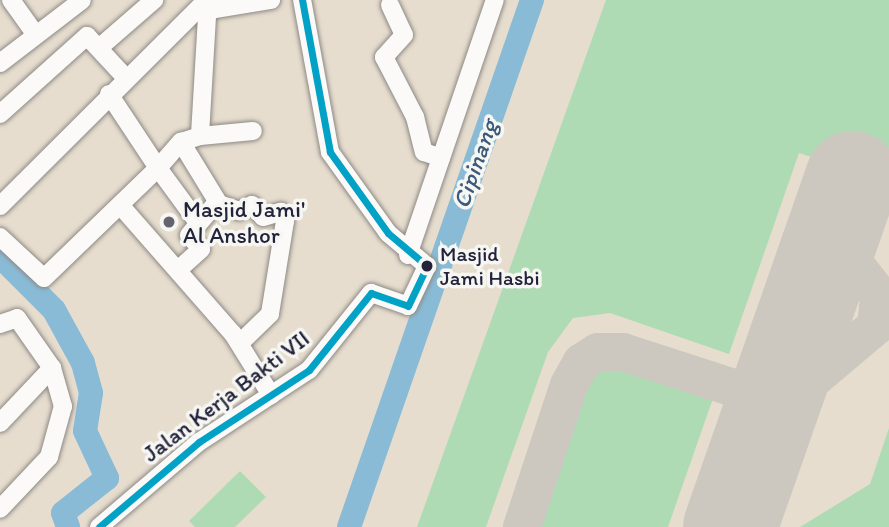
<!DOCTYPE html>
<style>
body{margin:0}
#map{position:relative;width:889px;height:527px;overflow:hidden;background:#e6ddce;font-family:Itim,sans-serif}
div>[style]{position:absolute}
.green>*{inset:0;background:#aedbb4}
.river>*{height:24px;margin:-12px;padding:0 12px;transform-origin:12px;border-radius:12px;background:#89bbd6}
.taxiway>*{height:38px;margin:-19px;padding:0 19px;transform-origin:19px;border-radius:19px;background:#ccc8c0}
.runway>*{height:94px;margin:-47px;padding:0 47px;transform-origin:47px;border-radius:47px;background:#ccc8c0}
.roads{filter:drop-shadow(0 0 2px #8d8985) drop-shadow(0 0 2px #8d8985)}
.street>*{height:18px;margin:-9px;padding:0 9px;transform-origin:9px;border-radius:9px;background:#fbfaf8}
.bus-1>*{height:7px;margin:-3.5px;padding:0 3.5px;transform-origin:3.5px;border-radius:3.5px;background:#02a2c7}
.dots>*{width:19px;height:19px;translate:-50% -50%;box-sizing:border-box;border:4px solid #f6f6f2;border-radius:50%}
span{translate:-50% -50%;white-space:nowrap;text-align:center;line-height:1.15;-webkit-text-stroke:7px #f6f6f2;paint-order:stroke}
.bus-label{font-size:21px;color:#22223b}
.left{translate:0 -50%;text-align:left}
.poi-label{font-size:23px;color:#22223b}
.street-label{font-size:23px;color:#22223b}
.water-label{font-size:24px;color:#3b5a7b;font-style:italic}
</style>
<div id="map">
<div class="green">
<i style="clip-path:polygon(606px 0,889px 0,889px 182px,799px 153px,729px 354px,610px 313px,573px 318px,548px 352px,486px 527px,417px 527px)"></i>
<i style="clip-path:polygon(598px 352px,623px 352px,718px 384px,668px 527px,522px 527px,569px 385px,582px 362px)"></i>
<i style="clip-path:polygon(889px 428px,889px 527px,800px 527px,870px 484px)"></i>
<i style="clip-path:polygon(240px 471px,266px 497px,235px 527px,195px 527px,189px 521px)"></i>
</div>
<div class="river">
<i style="left:0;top:256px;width:76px;rotate:45deg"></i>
<i style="left:54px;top:310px;width:60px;rotate:61.3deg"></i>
<i style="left:83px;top:363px;width:31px;rotate:75deg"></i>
<i style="left:91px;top:393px;width:38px;rotate:99deg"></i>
<i style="left:85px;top:431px;width:52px;rotate:64.9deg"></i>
<i style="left:107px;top:478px;width:56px;rotate:141.5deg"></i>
<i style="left:63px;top:513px;width:15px;rotate:70deg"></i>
<i style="left:349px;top:527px;width:558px;rotate:-70.85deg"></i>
</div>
<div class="taxiway">
<i style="left:754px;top:457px;width:87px;rotate:-54.3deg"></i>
<i style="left:805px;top:386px;width:93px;rotate:-40.2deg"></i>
<i style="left:876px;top:326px;width:31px;rotate:-84deg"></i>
<i style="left:879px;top:295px;width:34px;rotate:-128deg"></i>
<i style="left:858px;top:268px;width:36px;rotate:-169deg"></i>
<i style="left:823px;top:261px;width:28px;rotate:153deg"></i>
<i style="left:798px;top:274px;width:32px;rotate:116deg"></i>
<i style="left:784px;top:303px;width:60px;rotate:87.1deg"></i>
<i style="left:522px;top:527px;width:150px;rotate:-71.7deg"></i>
<i style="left:569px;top:385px;width:26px;rotate:-61deg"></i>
<i style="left:582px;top:362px;width:19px;rotate:-32deg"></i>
<i style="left:598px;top:352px;width:25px"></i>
<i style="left:623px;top:352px;width:159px;rotate:18deg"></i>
</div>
<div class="runway">
<i style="left:730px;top:527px;width:370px;rotate:-70.7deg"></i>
</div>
<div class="roads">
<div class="street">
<i style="left:11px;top:0;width:43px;rotate:54.5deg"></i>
<i style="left:208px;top:0;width:136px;rotate:93.4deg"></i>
<i style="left:200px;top:136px;width:20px;rotate:162deg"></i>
<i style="left:181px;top:142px;width:73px;rotate:58.5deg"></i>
<i style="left:219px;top:204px;width:21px;rotate:19deg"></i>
<i style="left:239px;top:211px;width:14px;rotate:-25deg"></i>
<i style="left:252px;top:205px;width:16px;rotate:47deg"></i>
<i style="left:263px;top:217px;width:19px;rotate:-16deg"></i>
<i style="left:281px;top:212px;width:10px;rotate:66deg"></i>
<i style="left:285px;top:221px;width:94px;rotate:99.2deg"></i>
<i style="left:270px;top:314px;width:42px;rotate:136deg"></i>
<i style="left:390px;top:5px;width:33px;rotate:65deg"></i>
<i style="left:404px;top:35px;width:30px;rotate:132deg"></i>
<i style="left:384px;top:57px;width:68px;rotate:62.7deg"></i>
<i style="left:415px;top:117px;width:36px;rotate:76deg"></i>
<i style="left:424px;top:152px;width:18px;rotate:19deg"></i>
<i style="left:209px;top:10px;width:63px;rotate:-9.2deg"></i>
<i style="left:100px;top:47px;width:72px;rotate:-41deg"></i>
<i style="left:0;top:63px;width:103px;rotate:-37.5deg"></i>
<i style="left:109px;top:94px;width:89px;rotate:56.5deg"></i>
<i style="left:158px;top:168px;width:35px;rotate:-49deg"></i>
<i style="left:0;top:114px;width:117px;rotate:-41.9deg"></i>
<i style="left:87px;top:36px;width:57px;rotate:47.1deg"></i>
<i style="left:200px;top:136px;width:53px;rotate:-5.4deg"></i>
<i style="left:120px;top:205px;width:171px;rotate:48.8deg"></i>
<i style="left:233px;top:334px;width:72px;rotate:58.1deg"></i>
<i style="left:0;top:206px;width:292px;rotate:-44.9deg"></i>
<i style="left:0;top:237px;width:60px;rotate:43deg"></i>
<i style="left:44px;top:278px;width:158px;rotate:-44deg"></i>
<i style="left:158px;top:168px;width:64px;rotate:53.8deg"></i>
<i style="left:408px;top:255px;width:269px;rotate:-71.2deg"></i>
<i style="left:178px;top:270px;width:31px;rotate:-42deg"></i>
<i style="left:201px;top:249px;width:18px;rotate:-131deg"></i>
<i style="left:189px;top:235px;width:43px;rotate:-49.7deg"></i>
<i style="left:0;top:324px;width:18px;rotate:-19deg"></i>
<i style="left:17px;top:318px;width:61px;rotate:55deg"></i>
<i style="left:52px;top:368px;width:40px;rotate:74deg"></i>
<i style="left:63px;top:406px;width:53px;rotate:105.4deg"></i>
<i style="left:49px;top:457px;width:71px;rotate:133.3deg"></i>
<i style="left:0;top:423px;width:76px;rotate:-46.6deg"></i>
<i style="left:99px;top:527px;width:131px;rotate:-40.4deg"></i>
<i style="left:199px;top:442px;width:131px;rotate:-33.2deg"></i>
<i style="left:309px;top:370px;width:99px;rotate:-51.2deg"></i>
<i style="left:371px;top:293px;width:39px;rotate:19deg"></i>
<i style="left:408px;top:306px;width:44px;rotate:-64.6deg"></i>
<i style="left:427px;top:266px;width:51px;rotate:-139.8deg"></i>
<i style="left:388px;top:233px;width:100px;rotate:-125.6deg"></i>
<i style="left:330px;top:152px;width:155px;rotate:-100.4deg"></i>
</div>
</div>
<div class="bus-1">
<i style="left:99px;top:527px;width:131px;rotate:-40.4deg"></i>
<i style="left:199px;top:442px;width:131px;rotate:-33.2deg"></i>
<i style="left:309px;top:370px;width:99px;rotate:-51.2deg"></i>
<i style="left:371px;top:293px;width:39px;rotate:19deg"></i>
<i style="left:408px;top:306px;width:44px;rotate:-64.6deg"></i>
<i style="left:427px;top:266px;width:51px;rotate:-139.8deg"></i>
<i style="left:388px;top:233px;width:100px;rotate:-125.6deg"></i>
<i style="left:330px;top:152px;width:155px;rotate:-100.4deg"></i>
</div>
<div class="dots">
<i style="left:169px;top:222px;background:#67636e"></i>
<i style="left:427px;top:266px;background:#22223b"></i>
</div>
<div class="bus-label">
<span class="left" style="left:440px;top:266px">Masjid<br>Jami Hasbi</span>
</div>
<div class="poi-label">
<span class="left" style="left:183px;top:222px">Masjid Jami'<br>Al Anshor</span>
</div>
<div class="street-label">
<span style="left:226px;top:396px;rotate:-37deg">Jalan Kerja Bakti VII</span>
</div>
<div class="water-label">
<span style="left:475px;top:164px;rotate:-71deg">Cipinang</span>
</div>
</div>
